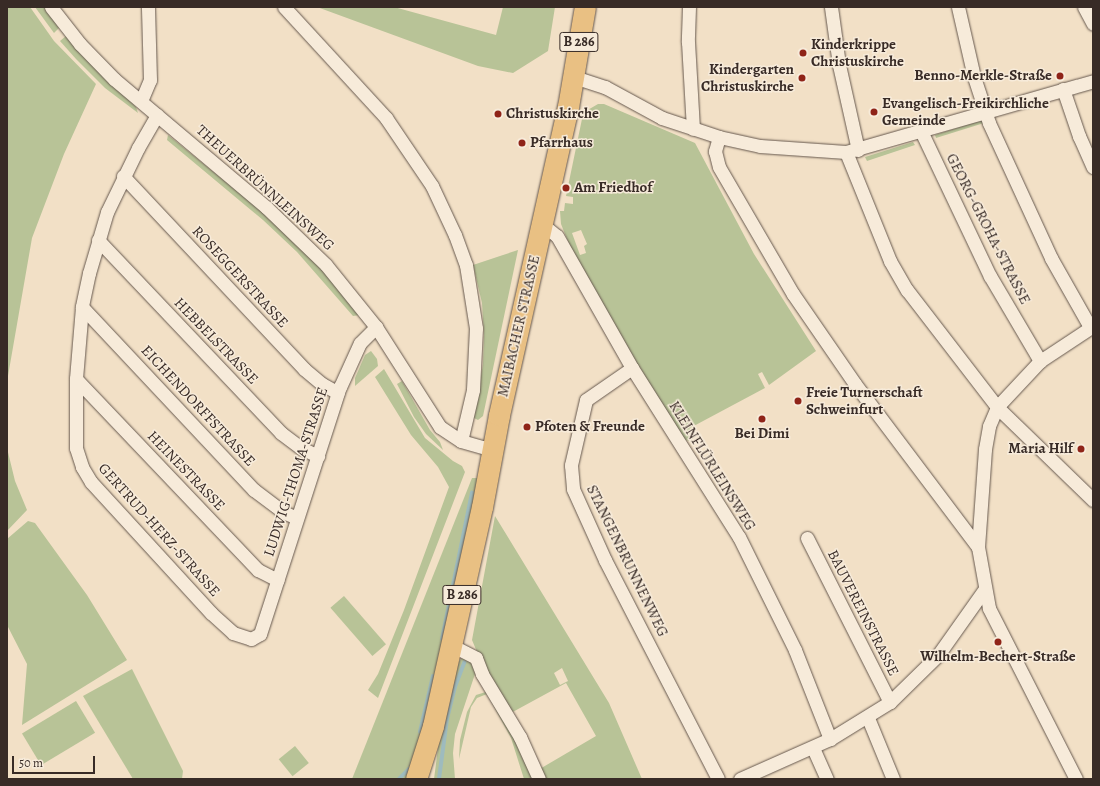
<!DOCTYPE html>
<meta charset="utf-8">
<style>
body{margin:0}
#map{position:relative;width:1100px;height:786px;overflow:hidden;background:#f2e0c6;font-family:Alegreya,serif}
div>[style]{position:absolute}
.green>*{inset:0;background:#b8c397;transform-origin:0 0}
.stream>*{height:3.5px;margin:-1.75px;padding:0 1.75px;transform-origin:1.75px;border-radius:1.75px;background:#9ebbbe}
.roads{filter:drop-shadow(0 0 1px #66584e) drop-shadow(0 0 1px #66584e)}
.street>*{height:13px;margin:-6.5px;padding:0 6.5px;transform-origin:6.5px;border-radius:6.5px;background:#f7ebda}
.primary>*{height:21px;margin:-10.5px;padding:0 10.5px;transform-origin:10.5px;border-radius:10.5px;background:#e9c083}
.dots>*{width:11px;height:11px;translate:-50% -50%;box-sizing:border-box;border:2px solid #f7ebda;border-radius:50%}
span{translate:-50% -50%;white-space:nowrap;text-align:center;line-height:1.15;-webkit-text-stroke:3px #f7ebda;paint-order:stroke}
.shield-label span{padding:1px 3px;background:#f7ebda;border:1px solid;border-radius:3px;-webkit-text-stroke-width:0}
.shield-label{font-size:14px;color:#382b26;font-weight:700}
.poi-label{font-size:15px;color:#382b26;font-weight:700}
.left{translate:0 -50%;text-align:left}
.right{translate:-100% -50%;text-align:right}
.street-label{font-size:15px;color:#382b26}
.frame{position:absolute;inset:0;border:8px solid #382b26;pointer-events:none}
.scale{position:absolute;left:12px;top:756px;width:83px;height:18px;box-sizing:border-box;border:2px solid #382b26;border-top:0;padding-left:5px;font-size:12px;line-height:14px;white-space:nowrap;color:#382b26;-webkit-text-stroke:3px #f7ebda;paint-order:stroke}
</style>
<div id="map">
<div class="green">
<i style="clip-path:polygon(7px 7px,30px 7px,54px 41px,96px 84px,64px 154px,32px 238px,8px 376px)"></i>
<i style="clip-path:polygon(35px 7px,44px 7px,59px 28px,54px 33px)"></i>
<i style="clip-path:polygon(317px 7px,394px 7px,496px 35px,503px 7px,555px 7px,548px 51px,513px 73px,478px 66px)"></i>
<i style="clip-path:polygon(66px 36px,136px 107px,138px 113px,105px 88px,76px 59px,60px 41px)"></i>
<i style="clip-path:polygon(evenodd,598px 104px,604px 104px,695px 143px,754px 254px,816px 351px,769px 385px,762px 372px,758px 374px,765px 388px,690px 428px,695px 437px,689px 441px,685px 440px,629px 351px,571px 249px,561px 224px,560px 211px,564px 211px,565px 203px,573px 204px,573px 197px,566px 196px,582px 119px,586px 111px,598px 104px,581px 230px,587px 244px,584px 246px,586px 253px,580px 255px,572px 233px,581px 230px)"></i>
<i style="clip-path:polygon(981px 120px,984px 123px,936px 138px,935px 135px)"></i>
<i style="clip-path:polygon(168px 135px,274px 221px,316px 263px,360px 315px,353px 316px,297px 252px,263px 220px,167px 140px)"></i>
<i style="clip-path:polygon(913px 142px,915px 145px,867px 161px,865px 157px)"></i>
<i style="clip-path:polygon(518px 250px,483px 416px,478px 420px,474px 418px,483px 364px,484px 335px,482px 303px,473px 265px)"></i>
<i style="clip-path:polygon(371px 351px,377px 359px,378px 366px,355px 386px,355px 378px,365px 355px)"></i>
<i style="clip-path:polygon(384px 369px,425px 438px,453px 461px,462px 466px,465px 472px,378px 698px,368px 690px,378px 674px,404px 610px,449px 487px,438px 467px,411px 435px,375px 377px)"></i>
<i style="clip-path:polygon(402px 381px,430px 430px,440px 442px,443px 450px,426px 434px,414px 417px,397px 384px)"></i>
<i style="clip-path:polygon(7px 448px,15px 481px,27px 510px,7px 531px)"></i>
<i style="clip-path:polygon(472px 478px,480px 478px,410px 779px,352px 779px)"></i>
<i style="clip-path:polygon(evenodd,495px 516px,609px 703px,642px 779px,542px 779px,538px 770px,596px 736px,566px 683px,509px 714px,485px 671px,472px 640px,495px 516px,562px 668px,568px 681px,560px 685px,554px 673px,562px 668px)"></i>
<i style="clip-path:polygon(28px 521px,35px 523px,87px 595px,127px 660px,22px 725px,27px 664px,7px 625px,7px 539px)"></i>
<i style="left:344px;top:596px;width:64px;height:18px;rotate:49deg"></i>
<i style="clip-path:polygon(463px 657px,469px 658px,476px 671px,455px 734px,453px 753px,455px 779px,434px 779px,441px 725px,454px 666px)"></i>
<i style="clip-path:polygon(132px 669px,183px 771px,182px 779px,133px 779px,83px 696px)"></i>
<i style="clip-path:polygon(489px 691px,514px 736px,534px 779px,524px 779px,511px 738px,487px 694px,477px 698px,471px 707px,459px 759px,460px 740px,467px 712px,476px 695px)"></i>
<i style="left:76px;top:701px;width:37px;height:63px;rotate:59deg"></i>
<i style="left:295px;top:746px;width:22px;height:21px;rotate:51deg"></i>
</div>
<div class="stream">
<i style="left:442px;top:639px;width:149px;rotate:-78.4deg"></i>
<i style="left:420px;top:732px;width:57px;rotate:-76.9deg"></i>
<i style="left:399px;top:779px;width:14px;rotate:-45deg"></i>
<i style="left:439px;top:779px;width:61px;rotate:-82.4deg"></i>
<i style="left:447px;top:719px;width:33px;rotate:-76deg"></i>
<i style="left:455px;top:687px;width:26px;rotate:-69deg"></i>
</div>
<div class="roads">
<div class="street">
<i style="left:51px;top:7px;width:47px;rotate:51.9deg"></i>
<i style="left:80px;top:44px;width:49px;rotate:45.8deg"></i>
<i style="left:114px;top:79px;width:199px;rotate:40.1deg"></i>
<i style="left:266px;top:207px;width:83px;rotate:44deg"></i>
<i style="left:326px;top:265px;width:80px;rotate:51.1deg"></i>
<i style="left:376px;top:327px;width:119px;rotate:57.4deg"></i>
<i style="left:440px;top:427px;width:25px;rotate:34deg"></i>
<i style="left:461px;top:441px;width:32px;rotate:16deg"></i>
<i style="left:284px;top:7px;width:151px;rotate:47.4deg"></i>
<i style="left:386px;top:118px;width:82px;rotate:55.9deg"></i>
<i style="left:432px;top:186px;width:54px;rotate:64.9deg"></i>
<i style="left:455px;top:235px;width:32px;rotate:70deg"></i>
<i style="left:466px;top:265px;width:64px;rotate:81deg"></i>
<i style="left:476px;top:328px;width:62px;rotate:92.8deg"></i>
<i style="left:473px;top:390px;width:52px;rotate:103.2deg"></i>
<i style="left:689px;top:7px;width:35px;rotate:92deg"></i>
<i style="left:688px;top:42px;width:87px;rotate:86.7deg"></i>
<i style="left:831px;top:7px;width:59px;rotate:82.1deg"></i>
<i style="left:839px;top:65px;width:87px;rotate:77.4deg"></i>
<i style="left:958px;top:7px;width:72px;rotate:77.1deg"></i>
<i style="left:974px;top:77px;width:48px;rotate:71.9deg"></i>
<i style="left:989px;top:123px;width:149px;rotate:65.3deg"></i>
<i style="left:1051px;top:258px;width:79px;rotate:60.5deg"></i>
<i style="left:1084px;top:7px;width:19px;rotate:62deg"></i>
<i style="left:574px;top:77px;width:33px;rotate:18deg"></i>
<i style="left:605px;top:87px;width:65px;rotate:28.5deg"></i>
<i style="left:662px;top:118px;width:60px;rotate:18.4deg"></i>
<i style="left:719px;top:137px;width:42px;rotate:12.4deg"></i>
<i style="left:760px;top:146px;width:86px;rotate:4deg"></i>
<i style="left:846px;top:152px;width:257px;rotate:-16deg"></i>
<i style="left:1063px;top:89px;width:50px;rotate:71.2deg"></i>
<i style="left:1079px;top:136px;width:34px;rotate:66deg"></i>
<i style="left:141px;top:101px;width:23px;rotate:-67deg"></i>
<i style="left:150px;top:80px;width:73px;rotate:-91.6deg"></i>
<i style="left:157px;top:115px;width:38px;rotate:120deg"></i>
<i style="left:138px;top:148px;width:71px;rotate:115.8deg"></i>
<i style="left:107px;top:212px;width:64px;rotate:106.4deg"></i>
<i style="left:89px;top:273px;width:35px;rotate:102deg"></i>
<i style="left:82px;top:307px;width:72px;rotate:94.8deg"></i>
<i style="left:76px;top:379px;width:69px;rotate:90deg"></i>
<i style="left:76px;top:448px;width:20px;rotate:72deg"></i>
<i style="left:82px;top:467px;width:17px;rotate:59deg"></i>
<i style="left:91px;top:482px;width:178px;rotate:47.5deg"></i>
<i style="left:211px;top:613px;width:30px;rotate:42deg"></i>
<i style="left:233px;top:633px;width:19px;rotate:18deg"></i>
<i style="left:251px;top:639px;width:10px;rotate:-29deg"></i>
<i style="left:260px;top:634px;width:260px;rotate:-72.1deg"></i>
<i style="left:340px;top:387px;width:48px;rotate:-65.6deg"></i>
<i style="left:360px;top:343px;width:23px;rotate:-45deg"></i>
<i style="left:921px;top:131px;width:161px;rotate:64.6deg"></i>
<i style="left:990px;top:276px;width:99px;rotate:59.5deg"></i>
<i style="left:719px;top:137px;width:15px;rotate:106deg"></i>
<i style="left:715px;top:151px;width:16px;rotate:76deg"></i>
<i style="left:719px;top:167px;width:147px;rotate:59.8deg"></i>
<i style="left:793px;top:294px;width:109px;rotate:55.4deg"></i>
<i style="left:855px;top:384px;width:204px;rotate:53deg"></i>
<i style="left:846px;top:152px;width:118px;rotate:68deg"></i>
<i style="left:890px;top:261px;width:34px;rotate:60deg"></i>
<i style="left:907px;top:290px;width:148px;rotate:52.4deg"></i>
<i style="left:997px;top:407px;width:134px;rotate:44.1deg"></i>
<i style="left:123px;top:176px;width:265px;rotate:46.8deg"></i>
<i style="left:304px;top:369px;width:23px;rotate:40deg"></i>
<i style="left:322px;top:384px;width:18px;rotate:29deg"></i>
<i style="left:542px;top:224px;width:19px;rotate:39deg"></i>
<i style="left:557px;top:236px;width:152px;rotate:60.4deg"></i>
<i style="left:632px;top:368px;width:200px;rotate:57.7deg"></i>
<i style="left:739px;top:537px;width:126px;rotate:63.6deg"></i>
<i style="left:795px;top:650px;width:96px;rotate:68.5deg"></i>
<i style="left:98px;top:240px;width:266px;rotate:46.5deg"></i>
<i style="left:281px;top:433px;width:25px;rotate:37deg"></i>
<i style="left:301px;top:448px;width:19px;rotate:25deg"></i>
<i style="left:82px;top:307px;width:251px;rotate:46.8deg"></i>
<i style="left:254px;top:490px;width:36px;rotate:37deg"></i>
<i style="left:283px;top:512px;width:15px;rotate:23deg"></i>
<i style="left:632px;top:368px;width:56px;rotate:145.2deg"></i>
<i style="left:586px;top:400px;width:67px;rotate:103deg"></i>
<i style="left:571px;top:465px;width:24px;rotate:85deg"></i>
<i style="left:573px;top:489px;width:78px;rotate:65.7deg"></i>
<i style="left:605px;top:560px;width:246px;rotate:62.7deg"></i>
<i style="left:76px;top:379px;width:264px;rotate:46.4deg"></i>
<i style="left:258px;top:570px;width:22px;rotate:27deg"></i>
<i style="left:807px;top:538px;width:184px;rotate:63.2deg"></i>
<i style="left:451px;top:645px;width:28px;rotate:27deg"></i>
<i style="left:476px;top:658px;width:17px;rotate:69deg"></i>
<i style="left:482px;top:674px;width:74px;rotate:58.9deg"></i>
<i style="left:520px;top:737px;width:46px;rotate:65.7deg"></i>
<i style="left:868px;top:718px;width:66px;rotate:67.7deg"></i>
<i style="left:813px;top:748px;width:34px;rotate:66deg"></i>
<i style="left:740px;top:779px;width:98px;rotate:-24deg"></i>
<i style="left:830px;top:739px;width:70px;rotate:-31.7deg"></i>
<i style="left:890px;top:702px;width:67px;rotate:-44.4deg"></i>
<i style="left:938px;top:655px;width:80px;rotate:-54.7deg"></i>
<i style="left:1076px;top:779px;width:192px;rotate:-117deg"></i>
<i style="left:989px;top:608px;width:62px;rotate:-100.2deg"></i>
<i style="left:978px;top:547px;width:98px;rotate:-85.9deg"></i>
<i style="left:985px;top:449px;width:23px;rotate:-80deg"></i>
<i style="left:989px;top:426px;width:21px;rotate:-67deg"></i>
<i style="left:997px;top:407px;width:63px;rotate:-46.9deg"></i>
<i style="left:1040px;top:361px;width:64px;rotate:-33.4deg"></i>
</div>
<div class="primary">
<i style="left:416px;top:779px;width:56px;rotate:-72.2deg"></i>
<i style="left:433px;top:726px;width:224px;rotate:-77.4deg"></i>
<i style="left:482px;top:507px;width:94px;rotate:-79.5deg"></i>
<i style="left:499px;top:415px;width:316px;rotate:-77.4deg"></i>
<i style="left:568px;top:107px;width:101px;rotate:-80.4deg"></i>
</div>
</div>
<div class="dots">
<i style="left:803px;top:53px;background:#8f2418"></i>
<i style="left:1060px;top:76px;background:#8f2418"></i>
<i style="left:802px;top:78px;background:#8f2418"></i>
<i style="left:874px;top:112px;background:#8f2418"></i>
<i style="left:498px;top:114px;background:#8f2418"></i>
<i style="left:522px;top:143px;background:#8f2418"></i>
<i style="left:566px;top:188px;background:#8f2418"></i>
<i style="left:798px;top:401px;background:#8f2418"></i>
<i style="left:762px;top:419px;background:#8f2418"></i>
<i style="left:527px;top:427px;background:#8f2418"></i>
<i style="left:1081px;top:449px;background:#8f2418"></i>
<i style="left:998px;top:642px;background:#8f2418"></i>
</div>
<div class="shield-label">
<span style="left:579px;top:42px">B 286</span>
<span style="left:462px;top:595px">B 286</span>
</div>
<div class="poi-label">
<span class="left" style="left:811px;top:53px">Kinderkrippe<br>Christuskirche</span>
<span class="right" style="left:794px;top:78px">Kindergarten<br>Christuskirche</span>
<span class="right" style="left:1052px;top:76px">Benno-Merkle-Straße</span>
<span class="left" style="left:882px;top:112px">Evangelisch-Freikirchliche<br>Gemeinde</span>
<span class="left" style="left:506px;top:114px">Christuskirche</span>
<span class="left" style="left:530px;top:143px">Pfarrhaus</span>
<span class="left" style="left:574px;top:188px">Am Friedhof</span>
<span class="left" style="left:806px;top:401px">Freie Turnerschaft<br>Schweinfurt</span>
<span class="left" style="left:535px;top:427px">Pfoten &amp; Freunde</span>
<span style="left:762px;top:434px">Bei Dimi</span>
<span class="right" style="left:1073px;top:449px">Maria Hilf</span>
<span style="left:998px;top:657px">Wilhelm-Bechert-Straße</span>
</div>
<div class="street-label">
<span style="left:265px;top:188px;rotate:42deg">THEUERBRÜNNLEINSWEG</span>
<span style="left:988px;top:229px;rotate:63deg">GEORG-GROHA-STRASSE</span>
<span style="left:240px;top:277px;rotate:47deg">ROSEGGERSTRASSE</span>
<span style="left:519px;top:326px;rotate:-77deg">MAIBACHER STRASSE</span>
<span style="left:216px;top:341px;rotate:46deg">HEBBELSTRASSE</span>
<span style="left:198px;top:406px;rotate:47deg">EICHENDORFFSTRASSE</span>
<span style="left:712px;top:466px;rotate:58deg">KLEINFLÜRLEINSWEG</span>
<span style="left:186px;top:471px;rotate:46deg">HEINESTRASSE</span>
<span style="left:296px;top:472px;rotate:-72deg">LUDWIG-THOMA-STRASSE</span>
<span style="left:159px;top:530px;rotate:48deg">GERTRUD-HERZ-STRASSE</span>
<span style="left:627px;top:561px;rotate:64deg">STANGENBRUNNENWEG</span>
<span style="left:863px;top:613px;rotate:63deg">BAUVEREINSTRASSE</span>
</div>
<div class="frame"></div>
<div class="scale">50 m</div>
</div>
